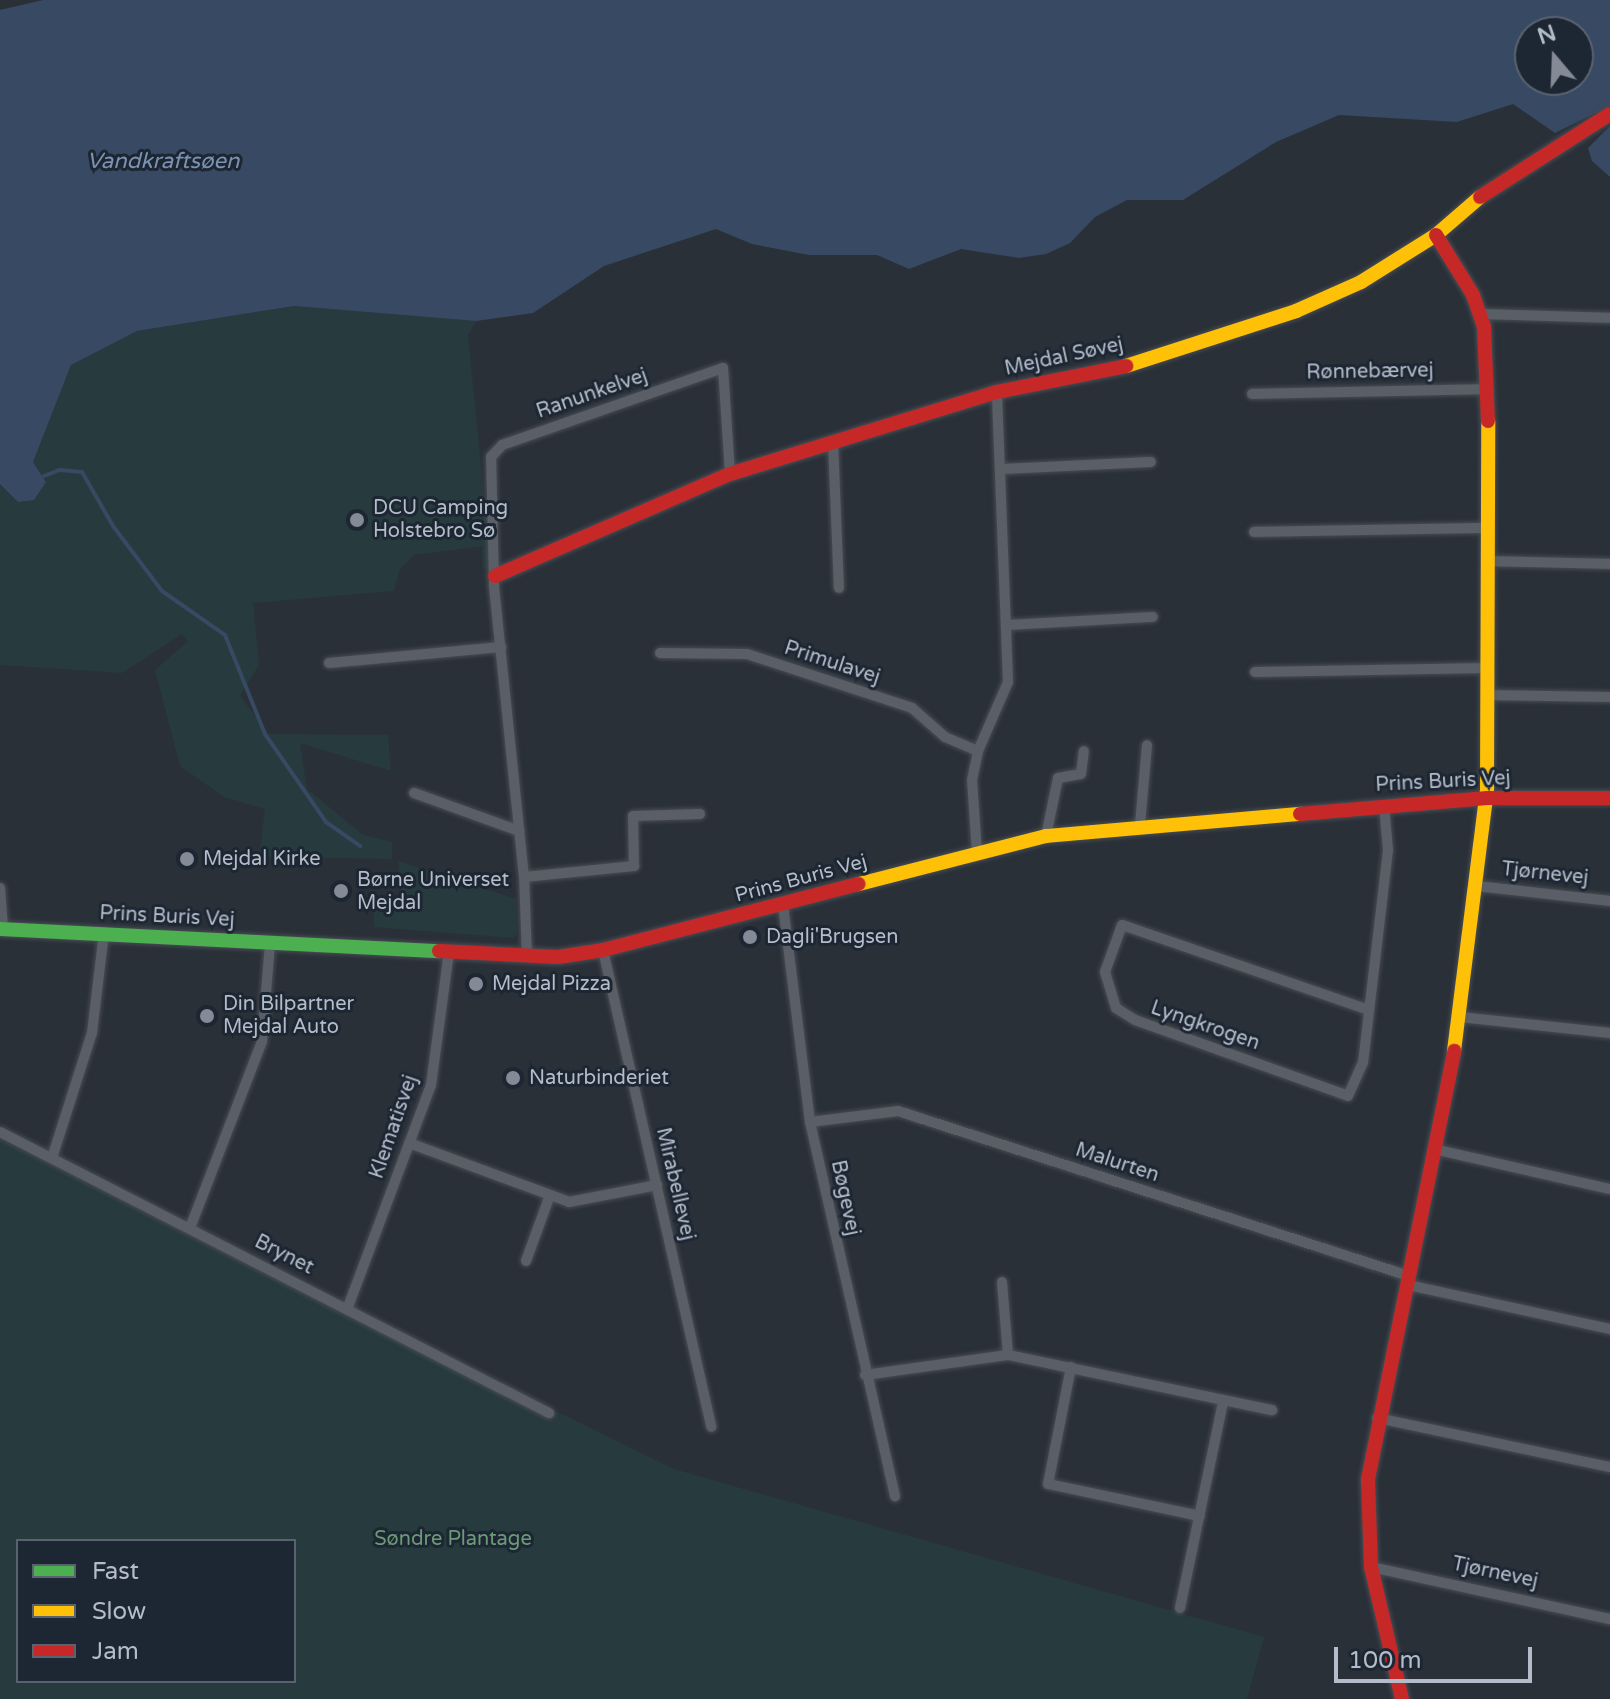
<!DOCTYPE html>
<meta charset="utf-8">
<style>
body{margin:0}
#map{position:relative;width:1610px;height:1699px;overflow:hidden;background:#2a3038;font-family:"Varela Round",sans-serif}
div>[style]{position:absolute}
.green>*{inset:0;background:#273a3e}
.water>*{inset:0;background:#384963}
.stream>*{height:4px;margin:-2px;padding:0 2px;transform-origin:2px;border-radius:2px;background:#384963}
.roads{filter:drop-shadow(0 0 2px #484c53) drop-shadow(0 0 2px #484c53)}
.street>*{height:10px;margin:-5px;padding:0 5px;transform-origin:5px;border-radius:5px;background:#5a5e66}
.fast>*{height:14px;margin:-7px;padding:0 7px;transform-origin:7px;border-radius:7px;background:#4caf50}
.slow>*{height:14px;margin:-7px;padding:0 7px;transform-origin:7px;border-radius:7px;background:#ffc107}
.jam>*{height:14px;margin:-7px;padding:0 7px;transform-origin:7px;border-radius:7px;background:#c62828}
.dots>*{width:22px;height:22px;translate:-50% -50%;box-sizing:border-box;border:4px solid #1d2633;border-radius:50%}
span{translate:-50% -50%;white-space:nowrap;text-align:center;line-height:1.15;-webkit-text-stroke:6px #1d2633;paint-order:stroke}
.street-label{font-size:20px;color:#b4bcc9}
.poi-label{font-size:20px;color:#b4bcc9}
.left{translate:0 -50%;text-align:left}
.park-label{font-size:20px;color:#6b9a76}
.water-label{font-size:22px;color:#7c92b1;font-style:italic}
.legend{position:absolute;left:16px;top:1539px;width:280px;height:144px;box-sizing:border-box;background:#1d2633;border:2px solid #59626f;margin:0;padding:10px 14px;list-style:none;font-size:24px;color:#b4bcc9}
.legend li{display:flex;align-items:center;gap:16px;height:40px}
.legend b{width:40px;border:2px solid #59626f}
.north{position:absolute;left:1514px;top:16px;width:80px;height:80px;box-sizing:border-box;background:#1d2633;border:2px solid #59626f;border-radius:50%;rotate:341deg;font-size:22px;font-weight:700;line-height:32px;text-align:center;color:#b4bcc9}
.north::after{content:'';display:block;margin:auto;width:28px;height:36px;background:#848b96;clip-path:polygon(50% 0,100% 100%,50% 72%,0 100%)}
.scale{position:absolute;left:1334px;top:1647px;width:198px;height:36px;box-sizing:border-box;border:4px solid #b4bcc9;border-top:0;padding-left:10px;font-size:24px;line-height:28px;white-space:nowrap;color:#b4bcc9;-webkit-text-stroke:6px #1d2633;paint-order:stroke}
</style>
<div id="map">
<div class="green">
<i style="clip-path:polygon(294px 306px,476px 321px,468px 335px,491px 566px,483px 570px,482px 546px,414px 555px,400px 569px,394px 591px,253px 603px,259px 665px,240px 696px,269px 734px,388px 735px,391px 771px,300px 743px,307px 789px,363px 835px,392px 842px,392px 859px,259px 857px,265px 809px,224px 797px,180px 766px,155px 670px,188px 641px,182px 634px,122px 673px,0 665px,0 484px,18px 502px,46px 481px,33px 462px,71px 365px,137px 331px)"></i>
<i style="clip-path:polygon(398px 861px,516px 899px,517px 933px,514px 938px,374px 927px,373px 899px,402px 899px)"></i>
<i style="clip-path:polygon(evenodd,0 1139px,674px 1469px,1264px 1637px,1247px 1699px,0 1699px,0 1139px,18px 1541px,294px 1541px,294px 1681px,18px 1681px,18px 1541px)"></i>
</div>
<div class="water">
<i style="clip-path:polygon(evenodd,43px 0,1610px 0,1610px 106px,1555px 133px,1513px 104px,1457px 122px,1339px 115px,1276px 142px,1183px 200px,1127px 200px,1095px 217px,1070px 243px,1046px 254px,1019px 258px,961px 249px,909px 269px,877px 255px,809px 255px,752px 244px,716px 229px,604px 266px,533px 313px,476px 321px,294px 306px,137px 331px,71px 365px,33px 462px,46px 482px,34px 500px,18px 502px,0 484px,0 10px,43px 0,1530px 32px,1578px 32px,1578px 80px,1530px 80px,1530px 32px)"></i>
<i style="clip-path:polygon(1610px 126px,1610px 177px,1592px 161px,1588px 148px)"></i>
</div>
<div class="stream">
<i style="left:44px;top:476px;width:17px;rotate:-21deg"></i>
<i style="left:60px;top:470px;width:22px;rotate:5deg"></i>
<i style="left:82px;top:472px;width:62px;rotate:60.1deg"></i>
<i style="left:113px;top:526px;width:81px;rotate:53deg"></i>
<i style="left:162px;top:591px;width:77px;rotate:34.9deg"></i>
<i style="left:225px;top:635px;width:107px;rotate:68deg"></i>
<i style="left:265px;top:734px;width:107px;rotate:55.3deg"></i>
<i style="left:326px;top:822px;width:42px;rotate:35.2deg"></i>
</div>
<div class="roads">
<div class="street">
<i style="left:1479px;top:314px;width:131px;rotate:1.7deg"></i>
<i style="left:1252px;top:394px;width:236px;rotate:-1.2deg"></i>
<i style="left:833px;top:441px;width:147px;rotate:87.7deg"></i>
<i style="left:1002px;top:469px;width:149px;rotate:-2.7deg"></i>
<i style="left:1254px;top:532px;width:235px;rotate:-1deg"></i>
<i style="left:1489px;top:561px;width:121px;rotate:1.4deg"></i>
<i style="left:1008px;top:625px;width:145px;rotate:-3.2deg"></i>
<i style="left:660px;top:653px;width:87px;rotate:0.7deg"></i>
<i style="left:747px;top:654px;width:174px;rotate:18.1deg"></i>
<i style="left:912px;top:708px;width:44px;rotate:41.3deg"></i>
<i style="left:945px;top:737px;width:36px;rotate:23deg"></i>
<i style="left:329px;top:663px;width:173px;rotate:-5.3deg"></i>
<i style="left:1255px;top:672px;width:232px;rotate:-1deg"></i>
<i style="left:1486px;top:695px;width:124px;rotate:0.9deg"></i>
<i style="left:414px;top:793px;width:112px;rotate:19.9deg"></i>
<i style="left:1140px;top:824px;width:79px;rotate:-84.9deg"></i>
<i style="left:1046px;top:836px;width:59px;rotate:-78.3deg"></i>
<i style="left:1058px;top:778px;width:23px;rotate:-10deg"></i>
<i style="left:1081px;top:774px;width:23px;rotate:-83deg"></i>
<i style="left:977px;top:853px;width:73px;rotate:-93.9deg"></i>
<i style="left:972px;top:780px;width:30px;rotate:-78deg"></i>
<i style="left:978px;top:751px;width:75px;rotate:-66.5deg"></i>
<i style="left:1008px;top:682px;width:290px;rotate:-92.2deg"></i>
<i style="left:524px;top:877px;width:111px;rotate:-5.7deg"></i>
<i style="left:634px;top:866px;width:50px;rotate:-91.1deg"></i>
<i style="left:633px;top:816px;width:67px;rotate:-1.7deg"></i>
<i style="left:1477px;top:886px;width:134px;rotate:6.4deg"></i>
<i style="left:0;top:888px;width:41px;rotate:85.8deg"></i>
<i style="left:783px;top:905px;width:219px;rotate:82.9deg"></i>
<i style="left:810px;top:1122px;width:384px;rotate:77.2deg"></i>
<i style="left:603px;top:950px;width:489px;rotate:77.2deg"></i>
<i style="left:527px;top:957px;width:80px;rotate:-92.1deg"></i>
<i style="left:524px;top:877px;width:294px;rotate:-95.9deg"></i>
<i style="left:494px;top:585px;width:128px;rotate:-91.3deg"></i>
<i style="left:491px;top:457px;width:16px;rotate:-47deg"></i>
<i style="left:502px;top:445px;width:234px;rotate:-19.2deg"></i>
<i style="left:723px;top:368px;width:106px;rotate:86.2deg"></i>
<i style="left:1369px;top:1010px;width:261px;rotate:-161deg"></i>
<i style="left:1122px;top:925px;width:50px;rotate:109.9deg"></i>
<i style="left:1105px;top:972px;width:38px;rotate:73deg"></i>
<i style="left:1116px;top:1008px;width:22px;rotate:32deg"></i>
<i style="left:1135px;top:1020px;width:226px;rotate:19.6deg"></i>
<i style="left:1348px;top:1096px;width:36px;rotate:-66deg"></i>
<i style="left:1363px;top:1063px;width:214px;rotate:-83.3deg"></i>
<i style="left:1388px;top:850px;width:45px;rotate:-95.1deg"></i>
<i style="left:1460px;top:1017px;width:151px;rotate:6.1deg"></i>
<i style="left:810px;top:1122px;width:89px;rotate:-7.1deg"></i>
<i style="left:898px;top:1111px;width:537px;rotate:17.9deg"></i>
<i style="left:0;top:1132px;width:617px;rotate:27.11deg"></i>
<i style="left:409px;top:1143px;width:171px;rotate:20.2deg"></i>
<i style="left:569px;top:1202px;width:90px;rotate:-10.9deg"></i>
<i style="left:1438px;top:1150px;width:176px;rotate:12.8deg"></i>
<i style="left:52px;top:1158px;width:131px;rotate:-72.3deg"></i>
<i style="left:92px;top:1033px;width:101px;rotate:-83.2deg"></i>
<i style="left:190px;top:1228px;width:200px;rotate:-68.9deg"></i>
<i style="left:262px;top:1041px;width:98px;rotate:-85.3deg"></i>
<i style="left:526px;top:1261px;width:70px;rotate:-70deg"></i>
<i style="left:1002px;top:1282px;width:73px;rotate:85.3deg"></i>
<i style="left:1408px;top:1285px;width:207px;rotate:12.3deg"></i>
<i style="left:348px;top:1307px;width:237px;rotate:-69.5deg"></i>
<i style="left:431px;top:1085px;width:134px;rotate:-82.3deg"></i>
<i style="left:1071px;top:1367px;width:119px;rotate:101.1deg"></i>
<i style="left:1048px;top:1484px;width:155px;rotate:11.9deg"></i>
<i style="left:865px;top:1375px;width:144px;rotate:-8deg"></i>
<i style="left:1008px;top:1355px;width:270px;rotate:11.8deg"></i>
<i style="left:1377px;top:1418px;width:238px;rotate:11.9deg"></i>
<i style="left:1371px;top:1567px;width:245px;rotate:12.3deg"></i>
<i style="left:1180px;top:1608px;width:209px;rotate:-78.2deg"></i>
</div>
<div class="fast">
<i style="left:0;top:929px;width:440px;rotate:2.9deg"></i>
</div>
<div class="slow">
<i style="left:1126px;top:366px;width:179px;rotate:-17.9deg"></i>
<i style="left:1296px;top:311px;width:71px;rotate:-24deg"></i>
<i style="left:1361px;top:282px;width:89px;rotate:-32.1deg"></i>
<i style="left:1436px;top:235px;width:58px;rotate:-40.8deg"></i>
<i style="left:859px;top:884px;width:193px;rotate:-14.4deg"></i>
<i style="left:1046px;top:836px;width:255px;rotate:-5deg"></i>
<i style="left:1454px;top:1051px;width:264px;rotate:-82.8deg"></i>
<i style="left:1487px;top:789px;width:368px;rotate:-89.8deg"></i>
</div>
<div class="jam">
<i style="left:1480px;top:197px;width:154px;rotate:-32.6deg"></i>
<i style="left:1436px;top:235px;width:70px;rotate:58.3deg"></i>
<i style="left:1473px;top:295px;width:34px;rotate:71deg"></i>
<i style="left:1484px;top:327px;width:94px;rotate:87.6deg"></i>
<i style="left:495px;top:576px;width:256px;rotate:-23.5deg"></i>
<i style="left:730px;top:474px;width:279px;rotate:-17.1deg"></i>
<i style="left:997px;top:392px;width:132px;rotate:-11.4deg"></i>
<i style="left:1300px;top:814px;width:188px;rotate:-4.9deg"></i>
<i style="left:1487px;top:798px;width:123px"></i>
<i style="left:439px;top:951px;width:119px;rotate:2.9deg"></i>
<i style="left:558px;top:957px;width:46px;rotate:-8.8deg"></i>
<i style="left:603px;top:950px;width:264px;rotate:-14.5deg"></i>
<i style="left:1402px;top:1699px;width:136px;rotate:-103.2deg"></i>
<i style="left:1371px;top:1567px;width:88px;rotate:-92deg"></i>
<i style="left:1368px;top:1479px;width:437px;rotate:-78.6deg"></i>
</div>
</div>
<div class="dots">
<i style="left:357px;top:520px;background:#848b96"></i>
<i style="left:187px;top:859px;background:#848b96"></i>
<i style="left:341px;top:891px;background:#848b96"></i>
<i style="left:750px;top:937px;background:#848b96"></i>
<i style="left:476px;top:984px;background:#848b96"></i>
<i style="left:207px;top:1016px;background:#848b96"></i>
<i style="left:513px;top:1078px;background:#848b96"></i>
</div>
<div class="street-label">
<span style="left:1064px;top:357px;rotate:-12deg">Mejdal Søvej</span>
<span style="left:1370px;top:372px;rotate:-1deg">Rønnebærvej</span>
<span style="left:592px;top:394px;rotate:-19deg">Ranunkelvej</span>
<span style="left:832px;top:663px;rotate:18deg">Primulavej</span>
<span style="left:1443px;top:782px;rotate:-3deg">Prins Buris Vej</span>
<span style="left:1545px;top:874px;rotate:6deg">Tjørnevej</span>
<span style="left:801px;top:879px;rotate:-15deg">Prins Buris Vej</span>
<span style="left:167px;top:917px;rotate:3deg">Prins Buris Vej</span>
<span style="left:1205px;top:1026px;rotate:19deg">Lyngkrogen</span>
<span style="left:394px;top:1127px;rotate:-71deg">Klematisvej</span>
<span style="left:1117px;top:1163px;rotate:18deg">Malurten</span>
<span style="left:675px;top:1184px;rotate:77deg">Mirabellevej</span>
<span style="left:845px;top:1198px;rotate:78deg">Bøgevej</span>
<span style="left:284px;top:1255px;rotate:27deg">Brynet</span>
<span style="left:1495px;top:1573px;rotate:12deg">Tjørnevej</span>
</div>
<div class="poi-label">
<span class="left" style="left:373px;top:520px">DCU Camping<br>Holstebro Sø</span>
<span class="left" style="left:203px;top:859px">Mejdal Kirke</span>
<span class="left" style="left:357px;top:892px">Børne Universet<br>Mejdal</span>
<span class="left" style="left:766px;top:937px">Dagli'Brugsen</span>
<span class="left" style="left:492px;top:984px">Mejdal Pizza</span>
<span class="left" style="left:223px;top:1016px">Din Bilpartner<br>Mejdal Auto</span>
<span class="left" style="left:529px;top:1078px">Naturbinderiet</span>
</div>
<div class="park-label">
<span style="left:453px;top:1539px">Søndre Plantage</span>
</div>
<div class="water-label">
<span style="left:163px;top:162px">Vandkraftsøen</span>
</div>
<ul class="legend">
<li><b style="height:10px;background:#4caf50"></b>Fast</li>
<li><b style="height:10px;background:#ffc107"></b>Slow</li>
<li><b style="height:10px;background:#c62828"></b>Jam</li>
</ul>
<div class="north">N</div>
<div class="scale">100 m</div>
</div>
